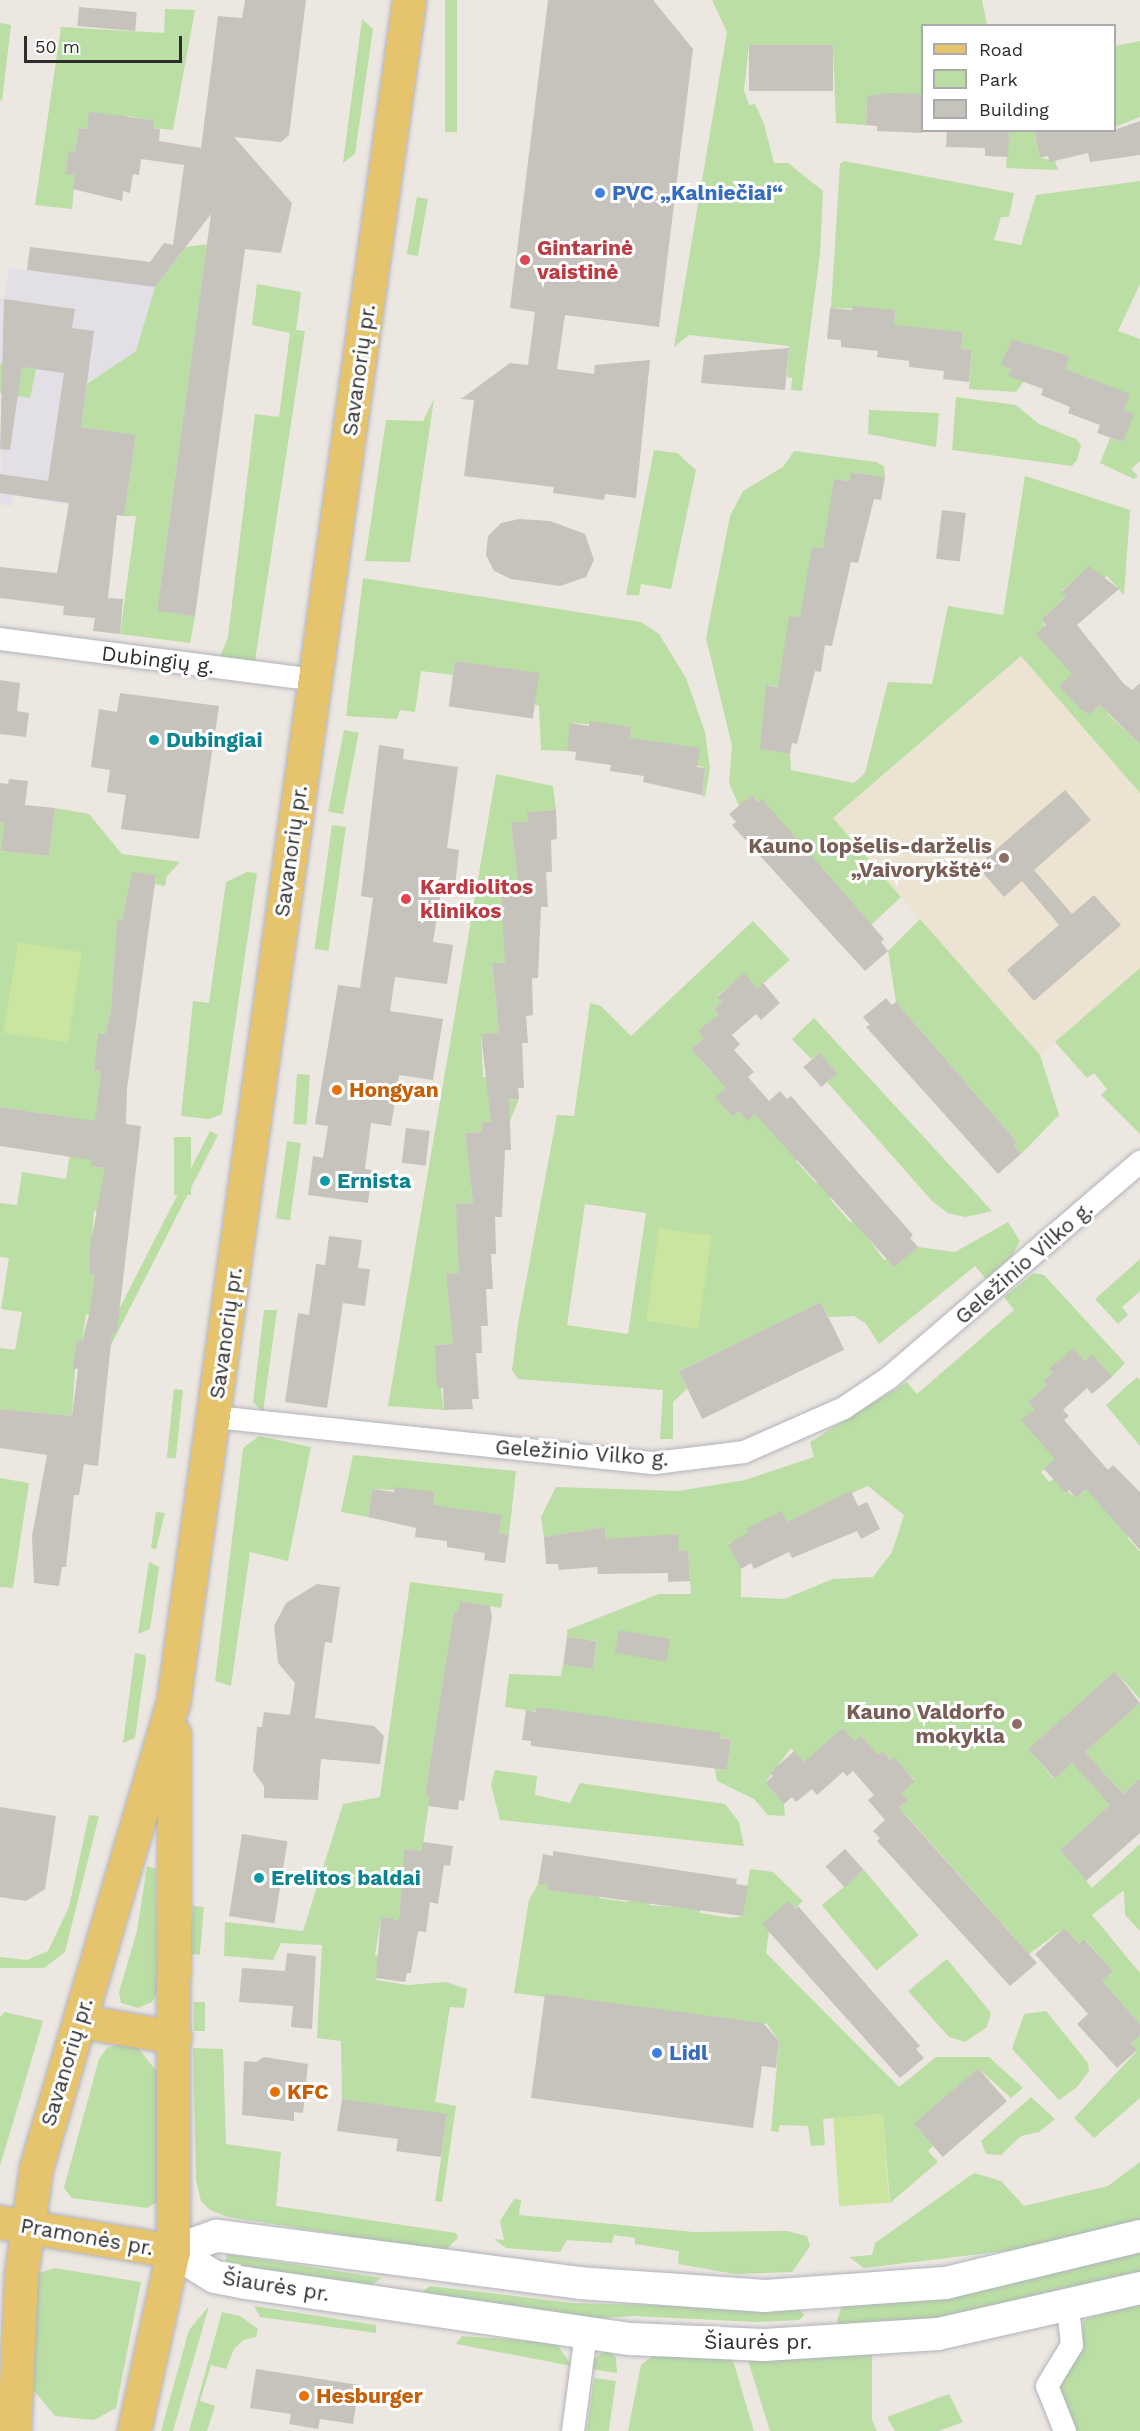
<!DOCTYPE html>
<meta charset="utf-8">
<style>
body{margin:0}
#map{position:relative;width:1140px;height:2431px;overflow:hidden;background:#ede7e1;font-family:"Work Sans",sans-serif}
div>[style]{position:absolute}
.industrial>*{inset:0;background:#e2e0e6}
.education>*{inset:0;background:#ede3d2}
.green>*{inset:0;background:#badea3;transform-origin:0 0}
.pitch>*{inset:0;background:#cae59f;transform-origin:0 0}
.building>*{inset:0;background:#c6c2bc;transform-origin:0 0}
.roads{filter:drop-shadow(0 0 2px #b1b3bc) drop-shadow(0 0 2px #b1b3bc)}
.minor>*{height:22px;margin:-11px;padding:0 11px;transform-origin:11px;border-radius:11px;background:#fff}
.secondary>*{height:32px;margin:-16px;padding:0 16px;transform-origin:16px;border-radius:16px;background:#fff}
.primary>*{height:33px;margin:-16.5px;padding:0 16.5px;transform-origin:16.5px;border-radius:16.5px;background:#e5c46d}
.dots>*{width:16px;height:16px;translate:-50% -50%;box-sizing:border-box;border:3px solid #fff;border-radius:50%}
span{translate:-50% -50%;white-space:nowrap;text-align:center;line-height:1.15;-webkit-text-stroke:6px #fff;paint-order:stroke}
.shop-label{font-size:21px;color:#366cbe;font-weight:700}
.left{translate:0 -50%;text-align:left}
.health-label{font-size:21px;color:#be3a42;font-weight:700}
.street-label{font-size:21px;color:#2d2d2d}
.culture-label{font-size:21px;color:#0d838f;font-weight:700}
.education-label{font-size:21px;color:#785e54;font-weight:700}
.right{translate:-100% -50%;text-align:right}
.food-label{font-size:21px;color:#c56008;font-weight:700}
.legend{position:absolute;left:921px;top:24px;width:195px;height:108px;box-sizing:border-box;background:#fff;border:2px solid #ababab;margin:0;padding:8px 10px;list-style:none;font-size:18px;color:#2d2d2d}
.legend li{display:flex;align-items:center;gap:12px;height:30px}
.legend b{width:30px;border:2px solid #ababab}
.scale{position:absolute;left:24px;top:36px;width:158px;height:27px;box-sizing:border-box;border:3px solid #2d2d2d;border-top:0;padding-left:8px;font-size:18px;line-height:21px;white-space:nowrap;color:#2d2d2d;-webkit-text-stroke:4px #fff;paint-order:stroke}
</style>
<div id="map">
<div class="industrial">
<i style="clip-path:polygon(164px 243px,186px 247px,155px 287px,136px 351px,87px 384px,136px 435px,124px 516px,13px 495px,11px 506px,0 504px,1px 444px,10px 446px,18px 396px,30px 397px,35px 370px,0 364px,0 298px,4px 298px,9px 268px,27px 270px,30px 247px,150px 262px)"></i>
</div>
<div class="education">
<i style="clip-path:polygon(1022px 656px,1140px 793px,1140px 968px,1040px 1055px,833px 819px)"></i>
</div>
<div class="green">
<i style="left:445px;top:0;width:12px;height:132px"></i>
<i style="clip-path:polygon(712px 0,982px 0,987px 25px,922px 26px,922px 94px,867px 96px,866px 125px,836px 123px,833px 45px,749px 45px,744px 90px,749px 105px,755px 104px,764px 124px,774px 163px,788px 163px,823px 191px,820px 254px,802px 391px,791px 390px,792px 378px,787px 377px,789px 346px,689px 335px,674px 347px,727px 32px)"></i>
<i style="clip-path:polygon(165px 9px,195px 10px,173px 130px,153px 128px,153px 120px,127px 116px,126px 124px,90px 112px,87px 129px,79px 128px,75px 152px,68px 151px,65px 173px,75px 175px,72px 209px,35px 205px,61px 27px,164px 33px)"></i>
<i style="clip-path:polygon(362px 19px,373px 29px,355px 154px,343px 163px)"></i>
<i style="clip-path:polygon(0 23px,11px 25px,2px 101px,0 100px)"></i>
<i style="clip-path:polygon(1140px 41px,1140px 117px,1115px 127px,1115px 46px)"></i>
<i style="clip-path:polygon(1009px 131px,1034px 131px,1040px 158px,1055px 161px,1058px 170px,1006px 168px)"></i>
<i style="clip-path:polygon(844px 161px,1014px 193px,1009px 217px,1001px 217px,994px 240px,1021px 245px,1036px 195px,1140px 181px,1140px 284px,1118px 331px,1140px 339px,1140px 461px,1131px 469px,1138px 476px,1134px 479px,1100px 463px,1110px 438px,1123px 442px,1133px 414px,1124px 410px,1130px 394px,1063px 373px,1070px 356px,1012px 339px,1002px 365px,1011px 369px,1009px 376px,1024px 381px,1016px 392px,969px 389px,972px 350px,961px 349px,963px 332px,893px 329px,895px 310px,831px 308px,840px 164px)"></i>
<i style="left:417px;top:197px;width:11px;height:58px;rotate:10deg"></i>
<i style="clip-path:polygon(207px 244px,157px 611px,195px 616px,190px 643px,120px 634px,136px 516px,124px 516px,136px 435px,81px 427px,87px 384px,136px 351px,155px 287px,186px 247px)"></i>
<i style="clip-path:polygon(257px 284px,301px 292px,296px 330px,305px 331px,255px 661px,220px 657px,228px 637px,255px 414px,279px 417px,290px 333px,252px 325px)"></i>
<i style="clip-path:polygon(0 364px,36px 369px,30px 398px,0 393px)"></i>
<i style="clip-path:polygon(956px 397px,1016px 405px,1039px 424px,1076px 439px,1081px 445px,1077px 460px,1072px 466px,952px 450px)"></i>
<i style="clip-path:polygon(434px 399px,410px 562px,365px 561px,386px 420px,423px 421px)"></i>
<i style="clip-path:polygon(869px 410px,939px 413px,936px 447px,868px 434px)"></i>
<i style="clip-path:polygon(654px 450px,677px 453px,696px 470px,671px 589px,641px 584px,639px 595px,626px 595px)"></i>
<i style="clip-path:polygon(794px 451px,876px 462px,884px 466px,885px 477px,852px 472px,850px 481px,834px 479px,828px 521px,830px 549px,812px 547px,806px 618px,789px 616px,783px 687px,766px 685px,761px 749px,790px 754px,791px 770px,854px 783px,865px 773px,888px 682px,932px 684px,948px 606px,1003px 615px,1025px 476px,1130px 510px,1124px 595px,1107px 576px,1101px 580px,1089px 567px,1061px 591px,1066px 597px,1041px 620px,1075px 672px,1059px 686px,1090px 714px,1104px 702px,1110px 710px,1107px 713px,1140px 744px,1140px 793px,1021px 656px,833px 818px,901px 897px,871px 925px,752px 795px,739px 806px,729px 783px,732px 746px,706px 638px,730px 516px,743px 491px,783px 467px)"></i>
<i style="clip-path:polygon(363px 578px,641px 622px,659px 634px,686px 678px,705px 732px,710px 768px,705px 797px,702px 795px,705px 768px,629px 743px,631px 727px,571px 723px,567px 751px,541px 750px,539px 706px,534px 704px,538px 673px,455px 661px,453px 675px,421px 671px,415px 712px,400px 710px,397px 719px,346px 716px)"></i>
<i style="left:344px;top:730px;width:15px;height:83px;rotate:11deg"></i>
<i style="clip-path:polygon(496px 774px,553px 786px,556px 810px,528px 812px,528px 822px,511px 823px,519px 892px,502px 893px,509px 962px,492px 964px,499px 1033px,481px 1035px,483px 1077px,489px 1077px,490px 1100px,519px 1099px,510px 1121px,482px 1122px,482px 1132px,465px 1133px,473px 1203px,456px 1204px,464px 1273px,446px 1274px,453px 1344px,435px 1345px,444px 1410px,388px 1406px)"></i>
<i style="clip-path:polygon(55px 808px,89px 814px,122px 854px,180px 862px,167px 876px,165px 886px,155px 884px,156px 875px,132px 873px,122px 920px,117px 920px,111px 1010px,105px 1034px,98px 1033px,94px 1070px,101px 1071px,91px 1166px,111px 1169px,99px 1212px,94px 1211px,90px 1273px,95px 1274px,92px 1295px,97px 1296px,95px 1315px,86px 1314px,82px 1341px,77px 1341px,72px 1416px,0 1409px,0 1348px,15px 1350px,22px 1312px,1px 1309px,9px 1258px,0 1257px,0 1203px,17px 1205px,22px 1172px,66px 1179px,75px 1118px,0 1107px,0 822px,4px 823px,1px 851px,49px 856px)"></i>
<i style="left:332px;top:825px;width:14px;height:125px;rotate:8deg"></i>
<i style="clip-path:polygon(247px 872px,257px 873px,222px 1114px,209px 1119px,181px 1116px,193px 1001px,209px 1003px,226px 882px)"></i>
<i style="clip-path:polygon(920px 919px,1040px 1055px,1059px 1115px,1021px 1154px,1014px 1145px,1017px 1142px,896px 1002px,888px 951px)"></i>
<i style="clip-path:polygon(evenodd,753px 921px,790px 960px,757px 989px,744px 974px,717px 996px,722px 1002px,714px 1009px,719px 1014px,699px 1031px,704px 1038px,691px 1049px,711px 1072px,732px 1083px,716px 1097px,733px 1117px,739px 1111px,747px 1120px,758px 1111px,762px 1122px,799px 1157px,796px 1161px,816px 1183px,820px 1180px,833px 1196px,830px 1199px,850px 1222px,854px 1219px,884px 1260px,918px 1247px,955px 1252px,1008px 1222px,1020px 1241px,1012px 1256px,986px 1279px,975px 1266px,879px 1344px,866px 1324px,854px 1316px,829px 1317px,821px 1302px,679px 1371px,687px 1389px,673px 1402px,673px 1439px,660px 1439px,663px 1390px,518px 1379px,512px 1370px,518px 1324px,557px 1115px,574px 1116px,590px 1003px,601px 1006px,631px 1036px,753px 921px,585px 1204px,646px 1213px,628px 1334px,567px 1325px,585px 1204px)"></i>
<i style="clip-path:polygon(1140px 968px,1140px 1134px,1101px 1095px,1107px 1089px,1094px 1073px,1087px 1078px,1055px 1042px)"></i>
<i style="clip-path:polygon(814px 1018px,992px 1211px,965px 1217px,948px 1213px,933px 1202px,827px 1082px,836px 1073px,819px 1053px,811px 1059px,792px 1039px)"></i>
<i style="left:297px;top:1074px;width:13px;height:50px;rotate:4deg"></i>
<i style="left:210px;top:1131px;width:9px;height:246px;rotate:27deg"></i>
<i style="left:174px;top:1137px;width:17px;height:58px"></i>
<i style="left:287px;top:1141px;width:14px;height:78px;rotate:8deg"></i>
<i style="clip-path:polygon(1140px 1259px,1140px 1291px,1122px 1307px,1128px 1315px,1118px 1324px,1095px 1299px)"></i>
<i style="clip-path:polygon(evenodd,1034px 1273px,1044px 1275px,1125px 1363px,1112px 1377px,1092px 1355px,1085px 1361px,1050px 1369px,1053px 1373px,1043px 1381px,1047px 1385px,1028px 1402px,1034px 1409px,1021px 1420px,1058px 1457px,1041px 1472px,1049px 1482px,1053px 1479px,1076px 1498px,1090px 1486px,1094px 1498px,1131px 1534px,1127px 1537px,1140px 1552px,1140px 1699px,1115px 1671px,1028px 1749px,1054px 1779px,1072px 1763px,1110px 1805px,1060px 1850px,1092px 1888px,1140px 1844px,1140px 1931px,1125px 1915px,1124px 1890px,1092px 1915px,1140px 1973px,1140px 2024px,1102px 1981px,1113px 1971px,1085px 1939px,1079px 1944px,1064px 1928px,1029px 1954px,906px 1815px,896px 1811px,908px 1800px,901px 1793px,915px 1780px,894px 1758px,891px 1761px,883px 1751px,878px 1755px,861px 1736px,855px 1741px,843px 1728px,806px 1765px,791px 1748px,765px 1783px,784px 1804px,785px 1816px,768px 1815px,754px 1799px,717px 1781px,715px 1769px,727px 1770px,731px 1739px,505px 1707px,509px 1674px,561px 1676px,563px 1665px,593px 1668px,597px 1641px,567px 1637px,567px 1630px,659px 1594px,691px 1594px,688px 1550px,679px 1551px,677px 1534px,607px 1546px,605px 1527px,544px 1537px,541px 1517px,556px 1487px,678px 1491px,745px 1480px,814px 1457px,810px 1442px,907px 1382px,917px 1394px,1014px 1310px,1004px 1297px,1034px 1273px,868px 1486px,904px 1515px,892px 1552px,873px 1577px,833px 1579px,784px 1599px,741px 1597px,741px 1569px,728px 1543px,818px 1515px,815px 1509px,868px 1486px)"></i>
<i style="clip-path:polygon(264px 1310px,277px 1310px,263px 1412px,253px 1402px)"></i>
<i style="clip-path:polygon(1137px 1377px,1140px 1380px,1140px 1446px,1106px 1405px)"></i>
<i style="left:174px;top:1389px;width:9px;height:69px;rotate:6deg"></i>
<i style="clip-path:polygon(259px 1436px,311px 1447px,288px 1561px,250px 1552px,231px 1686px,215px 1681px,243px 1448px)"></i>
<i style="clip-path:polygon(353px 1455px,516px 1471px,509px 1535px,499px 1533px,502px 1515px,432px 1511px,435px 1492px,372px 1489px,368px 1517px,341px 1512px)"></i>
<i style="clip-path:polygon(0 1478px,29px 1483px,13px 1588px,0 1587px)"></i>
<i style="clip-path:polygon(156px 1512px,165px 1513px,156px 1549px,151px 1548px)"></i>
<i style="clip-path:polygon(149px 1562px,159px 1567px,150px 1629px,138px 1634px)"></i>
<i style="clip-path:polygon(410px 1582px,503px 1594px,501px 1608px,460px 1601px,458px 1612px,454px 1612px,425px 1795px,430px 1796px,422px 1851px,404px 1849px,399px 1920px,381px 1918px,375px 1955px,380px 1956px,376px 1980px,408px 1985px,446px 1982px,467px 1989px,464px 2008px,450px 2007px,435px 2102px,456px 2106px,442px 2202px,435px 2201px,447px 2115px,342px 2099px,341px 2041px,317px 2038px,322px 1945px,281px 1943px,273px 1960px,224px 1956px,225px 1922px,303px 1931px,343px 1804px,380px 1797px)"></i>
<i style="clip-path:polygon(135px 1653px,145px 1655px,146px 1660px,135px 1738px,123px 1743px)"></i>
<i style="clip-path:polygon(1140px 1703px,1140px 1779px,1123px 1794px,1085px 1752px)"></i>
<i style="clip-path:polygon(495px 1770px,537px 1776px,535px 1795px,570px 1803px,580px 1783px,725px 1804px,739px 1822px,744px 1846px,500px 1820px,491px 1785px)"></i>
<i style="clip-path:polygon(89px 1815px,99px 1816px,65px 1952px,44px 1968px,0 1968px,0 1957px,27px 1960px,48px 1951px,69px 1907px)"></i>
<i style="clip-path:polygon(147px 1866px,156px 1869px,158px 1990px,152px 2002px,138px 2008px,121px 2003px,119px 1992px,137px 1931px)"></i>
<i style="clip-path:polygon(750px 1869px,773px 1872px,803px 1901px,769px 1931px,766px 1953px,899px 2087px,936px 2057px,989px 2057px,1023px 2088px,1011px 2098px,978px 2068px,914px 2124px,933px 2146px,928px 2151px,938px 2162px,890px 2203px,883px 2114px,823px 2119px,825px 2145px,811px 2146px,808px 2126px,780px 2125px,778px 2132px,771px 2131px,779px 2041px,767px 2024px,514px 1993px,529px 1900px,538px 1884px,548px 1885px,548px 1890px,599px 1893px,599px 1898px,628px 1902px,630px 1898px,650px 1901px,649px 1905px,700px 1909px,700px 1913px,731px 1918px,743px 1916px)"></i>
<i style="left:864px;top:1870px;width:85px;height:55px;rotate:50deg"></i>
<i style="left:193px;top:1906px;width:11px;height:48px;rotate:5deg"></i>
<i style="clip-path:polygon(947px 1959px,991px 2013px,987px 2027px,965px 2042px,949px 2037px,908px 1991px)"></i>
<i style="left:194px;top:2002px;width:11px;height:29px"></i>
<i style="clip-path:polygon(1046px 2011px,1088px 2063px,1089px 2071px,1077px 2087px,1059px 2100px,1012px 2049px,1024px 2014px)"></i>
<i style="clip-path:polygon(5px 2012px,43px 2021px,0 2166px,0 2017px)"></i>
<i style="clip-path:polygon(1140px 2035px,1140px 2098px,1094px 2138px,1074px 2118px,1137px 2051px,1131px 2043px)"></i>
<i style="clip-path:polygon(120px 2044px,138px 2048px,158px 2073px,160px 2200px,147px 2208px,72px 2198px,64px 2188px,99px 2059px,107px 2048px)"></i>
<i style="clip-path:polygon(193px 2048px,223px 2049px,226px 2144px,281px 2152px,276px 2206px,456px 2233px,458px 2238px,444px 2251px,228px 2217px,210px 2210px,201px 2201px,196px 2180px)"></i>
<i style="clip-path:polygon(1031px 2097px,1055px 2119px,1039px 2132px,1021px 2136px,1001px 2155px,986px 2154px,981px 2141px)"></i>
<i style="clip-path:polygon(1140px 2162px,1140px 2222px,1056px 2245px,864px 2268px,849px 2257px,872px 2255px,875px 2243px,974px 2173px,1001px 2181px,1024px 2206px,1108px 2186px)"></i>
<i style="clip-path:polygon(514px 2199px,521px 2200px,519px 2215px,693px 2232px,787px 2231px,807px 2236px,810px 2246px,792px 2272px,735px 2274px,678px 2264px,679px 2251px,635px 2244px,635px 2238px,614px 2235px,612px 2243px,567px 2240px,560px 2252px,506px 2248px,494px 2239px,504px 2240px,500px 2221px)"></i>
<i style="clip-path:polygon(1140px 2248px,1140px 2276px,925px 2321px,840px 2328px,837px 2321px,842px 2305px)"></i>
<i style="clip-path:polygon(227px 2254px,382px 2278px,368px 2287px,225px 2267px)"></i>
<i style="clip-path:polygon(54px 2268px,141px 2282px,116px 2408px,94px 2420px,55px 2416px,31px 2387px,37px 2274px)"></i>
<i style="clip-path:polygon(430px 2286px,572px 2303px,799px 2309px,804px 2315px,799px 2320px,756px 2322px,634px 2316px,571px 2320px,427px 2296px,423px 2291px)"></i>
<i style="clip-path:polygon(1140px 2301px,1140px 2431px,1075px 2431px,1058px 2392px,1077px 2355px,1084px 2320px)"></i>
<i style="clip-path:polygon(209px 2306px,173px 2431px,161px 2431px,189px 2330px)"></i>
<i style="clip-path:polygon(254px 2306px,376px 2325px,376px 2333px,260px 2317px)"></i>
<i style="clip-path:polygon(222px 2312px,240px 2316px,258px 2329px,256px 2337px,243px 2340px,234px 2349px,226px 2369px,211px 2365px,200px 2401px,215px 2406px,207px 2431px,189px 2431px)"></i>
<i style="clip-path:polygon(462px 2336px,556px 2343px,572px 2366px,456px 2344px)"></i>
<i style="clip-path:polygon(609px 2350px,616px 2358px,617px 2373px,590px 2369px,598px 2355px)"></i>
<i style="clip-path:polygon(872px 2351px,872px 2420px,877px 2431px,770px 2431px,747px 2357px)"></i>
<i style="clip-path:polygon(658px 2352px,732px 2357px,754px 2431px,628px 2431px,641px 2365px)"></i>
<i style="left:594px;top:2378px;width:22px;height:54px;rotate:8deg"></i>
<i style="clip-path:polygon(949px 2394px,963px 2422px,939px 2431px,895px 2431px,887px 2417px)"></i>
</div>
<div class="pitch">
<i style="left:18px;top:942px;width:65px;height:92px;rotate:9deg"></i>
<i style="left:659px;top:1228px;width:53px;height:94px;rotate:8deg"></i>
<i style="left:883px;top:2114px;width:89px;height:50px;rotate:86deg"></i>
</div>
<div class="building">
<i style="clip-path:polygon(245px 0,306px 0,289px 135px,281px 142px,234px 137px,292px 203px,281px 253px,245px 249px,195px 616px,157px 611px,211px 214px,155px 287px,27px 270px,30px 247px,150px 262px,164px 243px,173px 245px,184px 165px,141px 159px,139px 175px,133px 174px,130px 193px,123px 191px,122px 201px,73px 189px,75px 175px,65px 174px,68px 151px,75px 152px,79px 128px,87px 129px,89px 112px,154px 120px,153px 128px,160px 129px,159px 141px,201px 148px,218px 16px,242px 18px)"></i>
<i style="clip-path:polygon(548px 0,653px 0,693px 49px,659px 327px,565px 315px,557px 369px,594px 374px,595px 365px,650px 360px,636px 498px,605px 494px,604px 500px,553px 493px,554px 487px,464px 476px,474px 400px,461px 399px,510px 363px,528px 365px,535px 312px,510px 308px)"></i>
<i style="left:79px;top:7px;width:58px;height:19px;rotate:5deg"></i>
<i style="left:749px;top:45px;width:84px;height:46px"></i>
<i style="clip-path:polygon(890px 93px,922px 94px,922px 133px,877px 131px,877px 126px,866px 125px,867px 96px)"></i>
<i style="clip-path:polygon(1140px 121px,1140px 155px,1090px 162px,1088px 153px,1050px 162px,1048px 156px,1040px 158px,1034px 130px,1114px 130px)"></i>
<i style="clip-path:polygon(947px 130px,1009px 130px,1008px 157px,985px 156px,985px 148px,946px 147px)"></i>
<i style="clip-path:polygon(4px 299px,75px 309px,72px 328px,94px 331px,81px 427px,136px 435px,124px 516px,117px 515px,108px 598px,123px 599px,120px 634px,93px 631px,95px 618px,63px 615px,64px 606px,0 598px,0 567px,57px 573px,69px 503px,0 493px,0 474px,48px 481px,64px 373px,22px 367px,10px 450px,0 449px)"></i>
<i style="clip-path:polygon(853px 306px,895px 310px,894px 325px,963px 332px,961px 349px,972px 350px,969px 382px,943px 379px,944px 371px,909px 367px,909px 361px,877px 357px,878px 351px,841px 347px,841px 340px,827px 339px,830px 308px,852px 310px)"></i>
<i style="clip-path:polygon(1012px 339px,1070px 356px,1065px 369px,1130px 394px,1124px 410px,1134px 414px,1123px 442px,1097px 433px,1100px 425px,1068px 413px,1070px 407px,1041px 395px,1043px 389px,1008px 376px,1011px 369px,1001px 365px)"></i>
<i style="clip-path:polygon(789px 348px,785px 390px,701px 383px,704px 355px)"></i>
<i style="clip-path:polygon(851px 472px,885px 477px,881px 500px,874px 499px,858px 563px,851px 562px,832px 646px,825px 645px,821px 672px,815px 671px,797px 744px,792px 743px,790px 754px,760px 749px,766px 685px,778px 687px,789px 616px,800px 617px,812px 547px,823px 548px,834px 479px,850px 481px)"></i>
<i style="left:942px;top:510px;width:24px;height:49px;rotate:7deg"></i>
<i style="clip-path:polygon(519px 519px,550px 521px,585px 534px,594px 560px,586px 577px,560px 586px,511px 579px,494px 571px,486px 555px,488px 536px,501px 523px)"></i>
<i style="clip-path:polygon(1089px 566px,1119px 589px,1077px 625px,1124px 684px,1132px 690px,1140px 683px,1140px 744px,1100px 705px,1090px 714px,1081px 710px,1059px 686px,1072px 674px,1036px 634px,1046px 625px,1041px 620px,1066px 597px,1061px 592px)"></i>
<i style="left:455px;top:661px;width:85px;height:46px;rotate:8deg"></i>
<i style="clip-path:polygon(0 680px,20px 683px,17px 711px,29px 713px,26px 737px,0 734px)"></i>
<i style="clip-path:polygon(120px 693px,219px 706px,199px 839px,121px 829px,126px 795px,107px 792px,110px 770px,91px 767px,99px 709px,117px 712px)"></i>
<i style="clip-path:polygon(589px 721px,631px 727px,630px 738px,700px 748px,697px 767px,705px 768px,702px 795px,643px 782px,644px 776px,610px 771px,611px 765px,575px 760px,576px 752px,567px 751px,570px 723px,589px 726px)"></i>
<i style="clip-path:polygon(379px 745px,404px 749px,403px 759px,458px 767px,447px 848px,459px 850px,455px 887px,442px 885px,433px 942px,453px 945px,447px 984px,395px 977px,390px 1011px,443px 1019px,433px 1080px,399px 1075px,391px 1126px,371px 1123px,365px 1169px,372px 1170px,368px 1203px,308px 1195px,313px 1156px,323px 1158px,328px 1126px,315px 1124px,338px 985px,360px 988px,373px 898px,361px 896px)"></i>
<i style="clip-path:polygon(9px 779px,28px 781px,25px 805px,55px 808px,49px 856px,1px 851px,4px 823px,0 822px,0 783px,8px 784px)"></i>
<i style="clip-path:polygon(1065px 790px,1091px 820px,1034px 870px,1072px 914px,1094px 895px,1121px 925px,1034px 1001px,1007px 970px,1059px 925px,1022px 881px,1004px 897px,977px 866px)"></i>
<i style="clip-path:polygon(752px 795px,758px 802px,762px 799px,884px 939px,881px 942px,888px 951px,865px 971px,732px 825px,736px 822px,729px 814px)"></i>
<i style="clip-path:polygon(556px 810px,557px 839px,551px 840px,552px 872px,546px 872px,548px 907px,541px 907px,538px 978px,532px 978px,533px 1015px,526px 1016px,528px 1043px,522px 1043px,524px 1088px,518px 1088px,519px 1099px,509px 1099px,511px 1150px,505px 1150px,502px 1217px,495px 1217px,496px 1254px,491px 1254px,493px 1289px,486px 1289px,488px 1326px,481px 1326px,482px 1353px,476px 1353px,479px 1399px,472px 1399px,473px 1409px,444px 1410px,443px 1388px,437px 1388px,435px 1345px,453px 1344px,446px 1274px,459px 1273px,456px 1204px,473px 1203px,465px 1133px,482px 1132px,482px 1122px,491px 1122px,481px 1034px,499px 1033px,492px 963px,505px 963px,501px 893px,519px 892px,511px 822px,528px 822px,527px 812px)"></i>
<i style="clip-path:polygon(132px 872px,156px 875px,127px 1089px,126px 1124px,141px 1126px,117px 1331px,112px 1334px,98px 1466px,84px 1464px,79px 1495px,74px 1495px,66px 1567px,62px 1567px,59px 1586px,34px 1583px,32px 1536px,47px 1455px,0 1448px,0 1409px,72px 1416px,78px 1369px,73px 1368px,77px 1340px,82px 1341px,89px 1315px,95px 1274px,90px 1274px,90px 1247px,105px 1168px,91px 1166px,91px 1160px,0 1146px,0 1107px,95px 1121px,101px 1071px,94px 1070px,98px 1033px,105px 1034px,111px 1010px,117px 919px,122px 920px)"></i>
<i style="clip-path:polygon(744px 973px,757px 989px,763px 983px,780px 1003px,761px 1020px,756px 1014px,732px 1035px,740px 1044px,734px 1050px,754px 1072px,748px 1077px,769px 1101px,780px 1091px,787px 1099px,791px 1096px,913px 1235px,910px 1238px,918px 1247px,894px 1267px,755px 1114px,747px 1121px,739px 1111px,733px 1117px,715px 1097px,726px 1088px,691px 1049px,704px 1038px,698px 1031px,719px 1014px,714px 1009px,722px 1002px,717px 997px)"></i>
<i style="clip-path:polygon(886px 998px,892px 1005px,896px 1002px,1017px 1142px,1014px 1145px,1021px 1154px,998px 1174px,866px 1027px,870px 1025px,863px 1017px)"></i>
<i style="left:819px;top:1053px;width:27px;height:21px;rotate:48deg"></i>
<i style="left:406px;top:1128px;width:24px;height:35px;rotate:7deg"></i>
<i style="clip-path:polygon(329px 1236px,362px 1240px,358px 1268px,370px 1269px,365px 1306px,343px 1303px,327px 1408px,285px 1402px,298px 1313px,309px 1315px,316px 1264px,325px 1265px)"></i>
<i style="left:821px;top:1302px;width:53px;height:158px;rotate:64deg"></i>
<i style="clip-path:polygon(1073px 1348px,1085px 1361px,1092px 1354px,1112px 1377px,1092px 1394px,1087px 1388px,1063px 1410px,1069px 1416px,1064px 1420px,1108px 1470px,1113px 1465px,1140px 1492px,1140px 1550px,1086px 1489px,1076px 1498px,1069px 1490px,1066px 1493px,1044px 1469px,1055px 1459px,1021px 1420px,1034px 1409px,1028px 1402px,1047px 1385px,1043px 1381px,1053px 1373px,1049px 1369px)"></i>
<i style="clip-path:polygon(395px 1487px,435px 1492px,433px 1505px,502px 1515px,499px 1533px,509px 1535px,505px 1563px,484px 1560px,485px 1553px,447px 1547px,447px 1541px,415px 1537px,416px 1528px,368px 1517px,372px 1489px,394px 1492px)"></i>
<i style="clip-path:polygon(851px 1491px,858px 1506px,867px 1502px,880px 1529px,861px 1539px,857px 1531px,792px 1558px,789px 1552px,754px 1569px,751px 1563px,741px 1569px,728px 1544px,748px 1533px,746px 1529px,781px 1511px,787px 1522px)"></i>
<i style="clip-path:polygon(605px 1527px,606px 1539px,678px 1534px,679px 1551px,688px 1550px,690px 1581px,668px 1582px,668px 1573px,598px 1574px,597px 1567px,559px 1570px,558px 1564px,546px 1564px,544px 1537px)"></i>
<i style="clip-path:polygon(317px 1584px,340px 1587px,332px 1643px,325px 1642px,315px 1718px,374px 1726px,384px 1736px,380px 1764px,321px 1759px,318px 1800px,264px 1798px,264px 1786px,253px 1771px,257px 1727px,262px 1727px,264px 1712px,290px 1715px,295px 1683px,278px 1663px,274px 1626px,286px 1603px)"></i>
<i style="clip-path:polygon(460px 1601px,490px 1606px,492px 1617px,464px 1801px,459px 1800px,458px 1810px,428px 1806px,430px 1796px,425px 1795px,454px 1611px,458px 1612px)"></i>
<i style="left:619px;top:1630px;width:52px;height:23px;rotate:10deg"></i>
<i style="left:567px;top:1637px;width:30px;height:28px;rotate:8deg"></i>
<i style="clip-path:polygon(1115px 1671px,1140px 1703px,1085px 1752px,1123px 1794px,1140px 1779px,1140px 1833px,1086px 1881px,1060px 1850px,1110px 1805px,1072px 1763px,1055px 1779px,1028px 1749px)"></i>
<i style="clip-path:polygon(536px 1707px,721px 1733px,720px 1738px,731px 1739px,727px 1770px,531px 1746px,531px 1741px,522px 1740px,526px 1710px,536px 1712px)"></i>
<i style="clip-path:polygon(843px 1728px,855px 1741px,861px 1736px,878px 1755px,883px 1751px,891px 1761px,894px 1757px,915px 1781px,901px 1793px,908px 1800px,899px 1808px,1037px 1963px,1010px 1986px,877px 1841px,880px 1838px,873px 1831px,885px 1820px,868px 1800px,874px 1795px,853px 1771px,847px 1776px,843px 1772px,817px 1795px,812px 1789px,796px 1802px,792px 1797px,784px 1804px,765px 1783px,773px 1776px,770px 1773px,794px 1751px,804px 1762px)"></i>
<i style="clip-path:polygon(0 1807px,56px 1816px,45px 1889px,26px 1901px,0 1897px)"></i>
<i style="left:242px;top:1834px;width:46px;height:83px;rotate:9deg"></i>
<i style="clip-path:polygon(423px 1842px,453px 1846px,450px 1866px,444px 1865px,438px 1904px,430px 1902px,426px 1932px,418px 1931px,411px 1973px,407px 1973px,405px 1982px,376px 1978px,381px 1917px,399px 1920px,404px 1849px,422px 1851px)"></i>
<i style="left:845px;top:1849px;width:28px;height:26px;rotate:48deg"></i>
<i style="clip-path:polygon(553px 1851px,737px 1879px,736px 1884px,748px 1886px,743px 1916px,548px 1890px,548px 1885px,538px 1884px,543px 1854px,553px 1856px)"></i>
<i style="clip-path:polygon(788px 1901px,795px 1909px,798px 1906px,920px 2046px,916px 2049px,924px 2058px,900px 2078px,762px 1924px)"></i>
<i style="clip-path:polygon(1064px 1928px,1079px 1944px,1084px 1939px,1113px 1971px,1102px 1981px,1140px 2024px,1140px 2035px,1131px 2043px,1137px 2050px,1117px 2068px,1077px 2024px,1088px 2014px,1035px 1954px)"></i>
<i style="clip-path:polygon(287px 1953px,316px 1956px,312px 2029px,291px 2027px,293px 2006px,239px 2002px,242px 1968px,285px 1971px)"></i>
<i style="clip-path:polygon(545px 1994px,763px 2023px,779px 2041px,776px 2068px,762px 2066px,753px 2128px,531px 2098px)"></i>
<i style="clip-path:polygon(264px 2057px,308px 2064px,303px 2113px,294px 2112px,294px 2121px,242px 2115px,244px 2061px,256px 2062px)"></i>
<i style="left:978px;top:2068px;width:44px;height:85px;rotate:49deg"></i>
<i style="clip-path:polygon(342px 2099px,447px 2114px,441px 2157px,396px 2151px,398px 2139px,337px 2131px)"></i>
<i style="clip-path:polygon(256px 2369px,359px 2385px,353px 2424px,320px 2419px,318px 2429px,289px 2424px,291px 2414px,250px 2408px)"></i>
</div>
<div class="roads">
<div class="minor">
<i style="left:0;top:639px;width:318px;rotate:7.4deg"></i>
<i style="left:215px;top:1417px;width:442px;rotate:6deg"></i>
<i style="left:655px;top:1463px;width:90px;rotate:-7deg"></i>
<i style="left:744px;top:1452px;width:109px;rotate:-23.7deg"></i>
<i style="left:844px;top:1408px;width:55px;rotate:-34deg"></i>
<i style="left:890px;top:1377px;width:330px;rotate:-40.7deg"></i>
<i style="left:573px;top:2431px;width:99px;rotate:-82.4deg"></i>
<i style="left:1065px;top:2431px;width:48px;rotate:-111.8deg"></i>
<i style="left:1047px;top:2386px;width:48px;rotate:-58.6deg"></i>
<i style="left:1072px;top:2345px;width:38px;rotate:-96deg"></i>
</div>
<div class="secondary">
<i style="left:1140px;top:2236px;width:201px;rotate:166.4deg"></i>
<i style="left:945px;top:2283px;width:180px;rotate:175.9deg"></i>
<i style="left:765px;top:2296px;width:185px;rotate:-176deg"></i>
<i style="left:580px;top:2283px;width:367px;rotate:-172.6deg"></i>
<i style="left:216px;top:2236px;width:46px;rotate:160.8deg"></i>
<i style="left:173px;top:2251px;width:49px;rotate:31.8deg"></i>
<i style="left:215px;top:2277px;width:32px;rotate:11deg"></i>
<i style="left:246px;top:2283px;width:390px;rotate:8.3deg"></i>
<i style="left:632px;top:2339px;width:132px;rotate:2.6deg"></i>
<i style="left:764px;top:2345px;width:174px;rotate:-3.6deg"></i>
<i style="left:938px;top:2334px;width:207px;rotate:-12.8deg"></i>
</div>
<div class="primary">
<i style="left:79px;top:2021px;width:97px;rotate:9.5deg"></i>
<i style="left:0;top:2222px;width:175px;rotate:9.5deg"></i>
<i style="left:14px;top:2431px;width:156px;rotate:-87.4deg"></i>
<i style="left:21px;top:2275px;width:108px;rotate:-82deg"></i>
<i style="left:36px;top:2168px;width:485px;rotate:-73.6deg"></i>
<i style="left:173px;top:1703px;width:1719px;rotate:-82.11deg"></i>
<i style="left:134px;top:2431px;width:184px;rotate:-77.8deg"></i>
<i style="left:173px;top:2251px;width:517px;rotate:-89.89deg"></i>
</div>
</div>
<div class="dots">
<i style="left:600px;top:193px;background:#3f7fe0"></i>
<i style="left:525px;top:260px;background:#e0444e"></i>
<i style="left:154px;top:740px;background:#0f9aa8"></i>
<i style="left:1004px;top:858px;background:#8d6e63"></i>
<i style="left:406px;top:899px;background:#e0444e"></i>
<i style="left:337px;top:1090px;background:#e8710a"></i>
<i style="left:325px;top:1181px;background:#0f9aa8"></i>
<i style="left:1017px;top:1724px;background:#8d6e63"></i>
<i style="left:259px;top:1878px;background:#0f9aa8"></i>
<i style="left:657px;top:2053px;background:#3f7fe0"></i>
<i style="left:275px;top:2092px;background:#e8710a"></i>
<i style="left:304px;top:2396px;background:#e8710a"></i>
</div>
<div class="shop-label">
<span class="left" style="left:612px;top:193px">PVC „Kalniečiai“</span>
<span class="left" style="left:669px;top:2053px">Lidl</span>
</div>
<div class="health-label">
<span class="left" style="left:537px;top:260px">Gintarinė<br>vaistinė</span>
<span class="left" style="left:420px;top:899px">Kardiolitos<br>klinikos</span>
</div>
<div class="street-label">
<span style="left:359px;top:370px;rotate:-82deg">Savanorių pr.</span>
<span style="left:158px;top:660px;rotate:7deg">Dubingių g.</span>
<span style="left:291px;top:851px;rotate:-82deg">Savanorių pr.</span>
<span style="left:1024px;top:1263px;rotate:-41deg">Geležinio Vilko g.</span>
<span style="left:226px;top:1333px;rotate:-82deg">Savanorių pr.</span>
<span style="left:582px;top:1453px;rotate:4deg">Geležinio Vilko g.</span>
<span style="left:67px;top:2062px;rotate:-73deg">Savanorių pr.</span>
<span style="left:87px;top:2237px;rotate:10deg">Pramonės pr.</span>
<span style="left:276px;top:2286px;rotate:9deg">Šiaurės pr.</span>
<span style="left:758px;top:2342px">Šiaurės pr.</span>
</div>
<div class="culture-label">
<span class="left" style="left:166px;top:740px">Dubingiai</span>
<span class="left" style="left:337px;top:1181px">Ernista</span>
<span class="left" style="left:271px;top:1878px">Erelitos baldai</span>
</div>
<div class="education-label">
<span class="right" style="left:992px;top:858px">Kauno lopšelis-darželis<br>„Vaivorykštė“</span>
<span class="right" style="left:1005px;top:1724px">Kauno Valdorfo<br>mokykla</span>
</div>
<div class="food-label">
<span class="left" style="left:349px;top:1090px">Hongyan</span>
<span class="left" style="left:287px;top:2092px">KFC</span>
<span class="left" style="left:316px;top:2396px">Hesburger</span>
</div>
<ul class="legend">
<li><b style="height:8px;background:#e5c46d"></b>Road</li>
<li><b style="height:16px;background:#badea3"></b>Park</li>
<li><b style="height:16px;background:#c6c2bc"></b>Building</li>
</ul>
<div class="scale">50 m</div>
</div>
